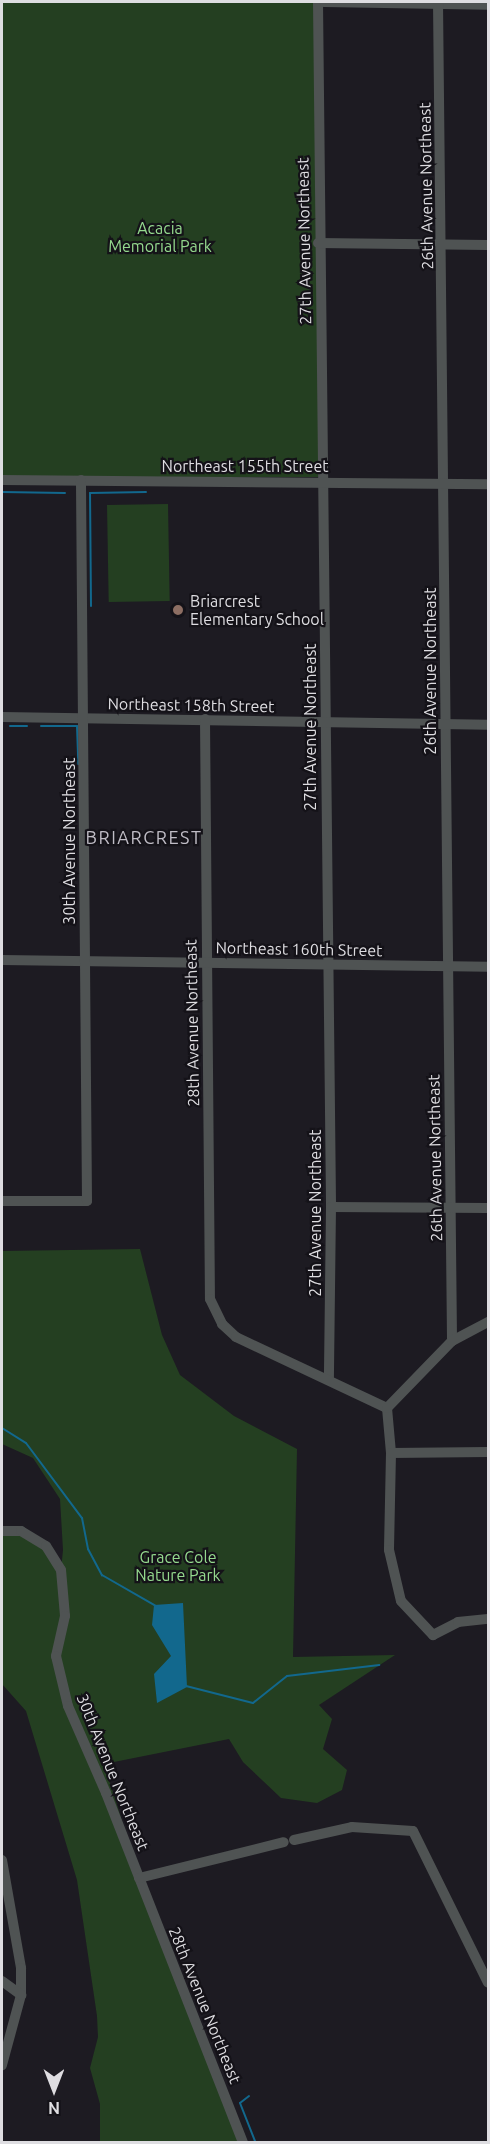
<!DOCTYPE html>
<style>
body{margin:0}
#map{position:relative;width:490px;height:2144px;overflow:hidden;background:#1d1b22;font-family:Ubuntu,sans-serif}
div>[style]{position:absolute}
.green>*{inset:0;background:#243f21;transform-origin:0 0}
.water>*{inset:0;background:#12688d}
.stream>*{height:2px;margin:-1px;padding:0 1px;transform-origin:1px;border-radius:1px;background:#12688d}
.minor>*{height:10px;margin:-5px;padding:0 5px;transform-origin:5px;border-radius:5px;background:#4f5353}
.dots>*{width:16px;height:16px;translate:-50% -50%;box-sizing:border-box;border:3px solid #141218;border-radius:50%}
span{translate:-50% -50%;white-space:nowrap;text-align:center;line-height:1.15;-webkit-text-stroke:4.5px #141218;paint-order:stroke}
.street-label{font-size:16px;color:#dedde1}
.park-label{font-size:16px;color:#95da8e}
.poi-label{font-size:16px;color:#dedde1}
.left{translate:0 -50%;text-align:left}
.neighbourhood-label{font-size:18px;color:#bfbcc5;letter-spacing:1.5px}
.frame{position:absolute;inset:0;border:3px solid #dedde1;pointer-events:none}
.north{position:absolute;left:24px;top:2060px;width:60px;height:60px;-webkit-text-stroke:4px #141218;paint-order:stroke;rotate:180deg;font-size:16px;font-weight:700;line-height:24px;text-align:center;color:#dedde1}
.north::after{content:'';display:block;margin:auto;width:21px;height:27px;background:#dedde1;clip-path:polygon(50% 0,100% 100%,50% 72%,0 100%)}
</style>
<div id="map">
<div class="green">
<i style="left:2px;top:2px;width:316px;height:475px"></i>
<i style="left:168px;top:504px;width:97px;height:61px;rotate:89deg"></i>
<i style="clip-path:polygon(140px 1249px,162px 1335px,180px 1375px,234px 1416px,297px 1449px,293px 1657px,395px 1655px,319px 1705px,332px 1719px,323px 1749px,347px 1770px,342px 1790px,317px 1803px,281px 1798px,243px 1762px,229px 1739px,104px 1764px,140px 1878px,241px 2142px,100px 2142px,100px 2104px,90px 2068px,98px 2037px,97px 2016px,77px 1880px,26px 1711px,2px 1684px,2px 1531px,21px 1531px,46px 1546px,61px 1570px,63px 1550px,60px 1499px,33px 1458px,2px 1444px,2px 1251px)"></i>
</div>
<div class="water">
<i style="clip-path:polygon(183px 1603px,187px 1687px,157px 1703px,154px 1674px,171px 1656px,152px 1625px,154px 1605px)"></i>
</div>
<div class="stream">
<i style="left:2px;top:492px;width:63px;rotate:0.9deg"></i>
<i style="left:91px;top:606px;width:113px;rotate:-90.5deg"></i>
<i style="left:90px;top:493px;width:56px;rotate:-1deg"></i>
<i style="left:10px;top:726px;width:17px"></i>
<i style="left:41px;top:726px;width:36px"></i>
<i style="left:77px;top:726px;width:38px;rotate:88deg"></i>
<i style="left:2px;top:1428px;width:28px;rotate:32deg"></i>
<i style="left:26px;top:1443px;width:94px;rotate:53.3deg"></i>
<i style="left:82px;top:1518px;width:32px;rotate:79deg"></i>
<i style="left:88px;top:1549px;width:30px;rotate:62deg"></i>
<i style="left:102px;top:1575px;width:62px;rotate:29.9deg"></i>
<i style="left:186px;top:1686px;width:69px;rotate:14.2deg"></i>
<i style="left:253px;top:1703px;width:43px;rotate:-38.5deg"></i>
<i style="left:287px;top:1676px;width:93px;rotate:-6.8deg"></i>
<i style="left:249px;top:2096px;width:11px;rotate:142deg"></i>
<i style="left:240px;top:2103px;width:41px;rotate:68.5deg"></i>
</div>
<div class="minor">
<i style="left:318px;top:2px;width:1205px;rotate:89.38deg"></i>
<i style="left:331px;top:1207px;width:173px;rotate:90.7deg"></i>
<i style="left:324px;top:2px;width:164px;rotate:1deg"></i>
<i style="left:438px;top:2px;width:1339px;rotate:89.4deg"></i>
<i style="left:318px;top:243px;width:170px;rotate:0.7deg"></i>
<i style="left:2px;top:480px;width:486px;rotate:0.5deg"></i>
<i style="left:2px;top:717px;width:486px;rotate:0.9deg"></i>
<i style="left:205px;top:719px;width:580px;rotate:89.51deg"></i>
<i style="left:210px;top:1299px;width:28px;rotate:64deg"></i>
<i style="left:222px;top:1324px;width:19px;rotate:43deg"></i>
<i style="left:236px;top:1337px;width:167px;rotate:25.2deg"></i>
<i style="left:2px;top:960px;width:486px;rotate:0.8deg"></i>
<i style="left:2px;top:1201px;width:85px"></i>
<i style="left:87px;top:1201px;width:721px;rotate:-90.48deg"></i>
<i style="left:331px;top:1207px;width:157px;rotate:0.4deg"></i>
<i style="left:387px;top:1408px;width:45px;rotate:84.9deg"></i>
<i style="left:391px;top:1453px;width:97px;rotate:91.2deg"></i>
<i style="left:389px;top:1550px;width:52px;rotate:76.8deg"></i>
<i style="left:401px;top:1601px;width:47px;rotate:46.7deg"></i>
<i style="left:433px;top:1635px;width:28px;rotate:-27deg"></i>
<i style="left:458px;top:1622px;width:30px;rotate:-6deg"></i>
<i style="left:387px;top:1408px;width:93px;rotate:-45.9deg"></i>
<i style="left:452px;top:1341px;width:41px;rotate:-27.8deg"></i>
<i style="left:391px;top:1453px;width:97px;rotate:-0.6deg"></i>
<i style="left:2px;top:1531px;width:19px"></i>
<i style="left:21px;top:1531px;width:29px;rotate:31deg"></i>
<i style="left:46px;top:1546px;width:28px;rotate:58deg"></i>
<i style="left:61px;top:1570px;width:46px;rotate:85deg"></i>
<i style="left:65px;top:1616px;width:41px;rotate:102.7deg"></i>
<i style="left:56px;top:1656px;width:51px;rotate:76.5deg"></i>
<i style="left:68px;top:1706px;width:95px;rotate:66.4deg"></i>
<i style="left:106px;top:1793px;width:375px;rotate:68.6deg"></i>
<i style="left:294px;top:1840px;width:59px;rotate:-12.6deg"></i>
<i style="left:352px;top:1827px;width:61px;rotate:3.8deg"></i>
<i style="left:413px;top:1831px;width:169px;rotate:63.7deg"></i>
<i style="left:2px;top:1860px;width:110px;rotate:80deg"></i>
<i style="left:21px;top:1968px;width:27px;rotate:90deg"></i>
<i style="left:21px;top:1995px;width:73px;rotate:105.2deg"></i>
<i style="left:139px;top:1878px;width:149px;rotate:-13.9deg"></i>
<i style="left:2px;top:1981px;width:24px;rotate:36deg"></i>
</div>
<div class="dots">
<i style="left:178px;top:610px;background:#8d6e63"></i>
</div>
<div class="street-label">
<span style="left:426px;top:186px;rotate:-91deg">26th Avenue Northeast</span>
<span style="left:304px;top:241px;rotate:-91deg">27th Avenue Northeast</span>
<span style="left:245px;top:466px">Northeast 155th Street</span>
<span style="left:430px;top:671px;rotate:-90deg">26th Avenue Northeast</span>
<span style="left:191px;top:705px;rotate:1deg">Northeast 158th Street</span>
<span style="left:310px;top:727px;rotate:-90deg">27th Avenue Northeast</span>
<span style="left:69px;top:841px;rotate:-90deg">30th Avenue Northeast</span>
<span style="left:299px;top:949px;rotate:1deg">Northeast 160th Street</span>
<span style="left:192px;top:1023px;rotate:-91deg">28th Avenue Northeast</span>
<span style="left:435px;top:1158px;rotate:-91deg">26th Avenue Northeast</span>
<span style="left:315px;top:1213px;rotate:-90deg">27th Avenue Northeast</span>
<span style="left:113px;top:1772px;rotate:68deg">30th Avenue Northeast</span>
<span style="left:205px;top:2005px;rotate:68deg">28th Avenue Northeast</span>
</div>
<div class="park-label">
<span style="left:160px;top:237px">Acacia<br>Memorial Park</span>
<span style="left:178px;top:1566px">Grace Cole<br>Nature Park</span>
</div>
<div class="poi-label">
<span class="left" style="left:190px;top:610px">Briarcrest<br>Elementary School</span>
</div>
<div class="neighbourhood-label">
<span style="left:144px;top:837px">BRIARCREST</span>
</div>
<div class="frame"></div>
<div class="north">N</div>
</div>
